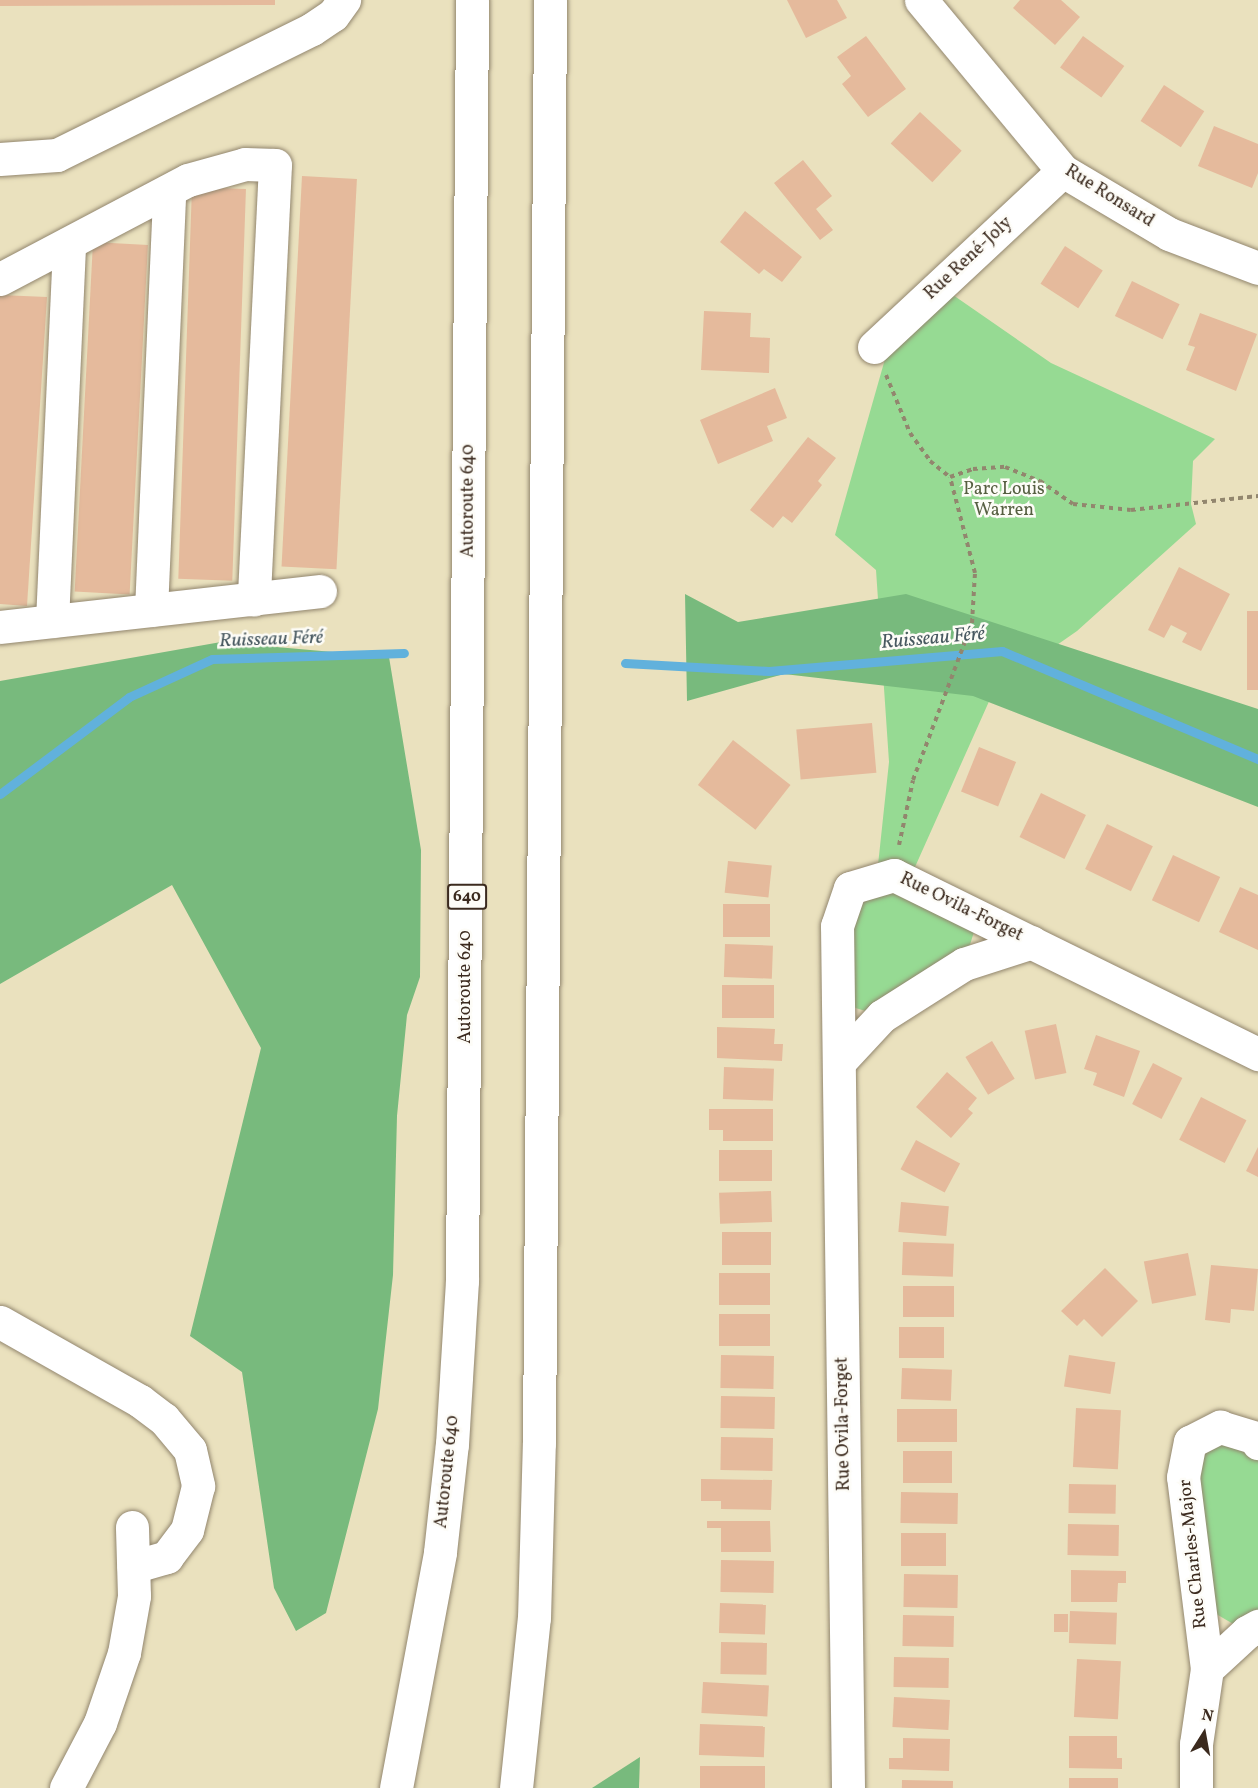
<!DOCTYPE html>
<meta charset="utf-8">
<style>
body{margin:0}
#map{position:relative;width:1258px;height:1788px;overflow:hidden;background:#eae1be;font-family:Vollkorn,serif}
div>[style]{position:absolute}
.green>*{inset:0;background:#96da93}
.forest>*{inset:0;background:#78ba7d}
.stream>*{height:9px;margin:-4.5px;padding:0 4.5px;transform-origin:4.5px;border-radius:4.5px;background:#61b1dc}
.building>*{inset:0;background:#e5ba9c;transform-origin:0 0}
.path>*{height:4px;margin-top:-2px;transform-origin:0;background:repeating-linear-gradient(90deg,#92866e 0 4.5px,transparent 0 9px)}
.roads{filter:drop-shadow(0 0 2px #92866e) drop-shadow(0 0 2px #92866e)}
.minor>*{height:33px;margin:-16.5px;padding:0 16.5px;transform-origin:16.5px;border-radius:16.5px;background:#fff}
.highway>*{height:33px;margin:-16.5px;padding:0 16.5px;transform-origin:16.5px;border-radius:16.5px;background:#fff}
span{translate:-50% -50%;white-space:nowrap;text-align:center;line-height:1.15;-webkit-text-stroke:5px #fdfcf7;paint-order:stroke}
.shield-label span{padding:2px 4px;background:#fdfcf7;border:2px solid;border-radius:4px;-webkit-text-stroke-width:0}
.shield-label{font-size:16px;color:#3b2a1e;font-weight:700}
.street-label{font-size:18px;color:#3b2a1e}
.park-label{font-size:18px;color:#565f41}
.water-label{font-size:20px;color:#485960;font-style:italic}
.north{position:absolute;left:1174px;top:1704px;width:60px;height:60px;-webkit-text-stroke:4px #fdfcf7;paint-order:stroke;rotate:11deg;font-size:16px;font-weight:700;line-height:24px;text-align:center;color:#3b2a1e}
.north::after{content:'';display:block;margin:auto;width:21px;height:27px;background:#3b2a1e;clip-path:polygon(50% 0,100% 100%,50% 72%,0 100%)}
</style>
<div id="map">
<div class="green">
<i style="clip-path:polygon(953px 295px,1051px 363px,1215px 439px,1193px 461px,1191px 504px,1196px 524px,1077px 631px,995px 688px,915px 867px,878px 865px,889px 762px,876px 570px,835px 535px,887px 352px)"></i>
<i style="clip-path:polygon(894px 875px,977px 922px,964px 964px,882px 1016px,849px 1006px,850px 888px)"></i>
<i style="clip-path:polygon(1190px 1442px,1258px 1443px,1258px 1626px,1247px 1632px,1199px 1604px)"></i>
</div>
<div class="forest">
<i style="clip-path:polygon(685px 594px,738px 622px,906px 594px,1258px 709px,1258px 807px,973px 696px,784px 674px,687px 701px)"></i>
<i style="clip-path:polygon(221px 642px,389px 657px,421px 850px,420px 977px,407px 1015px,397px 1116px,393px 1275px,378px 1409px,326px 1613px,296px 1631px,274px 1588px,242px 1372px,190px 1336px,261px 1048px,172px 885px,0 984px,0 681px)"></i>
<i style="clip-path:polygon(640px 1757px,639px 1788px,592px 1788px)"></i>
</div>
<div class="stream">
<i style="left:625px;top:663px;width:144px;rotate:3.2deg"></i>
<i style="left:769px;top:671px;width:234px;rotate:-4.9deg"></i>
<i style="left:1002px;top:651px;width:278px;rotate:22.9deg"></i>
<i style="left:0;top:794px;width:161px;rotate:-36.9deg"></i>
<i style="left:129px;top:697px;width:91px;rotate:-24.6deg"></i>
<i style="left:212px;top:659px;width:192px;rotate:-1.8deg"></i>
</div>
<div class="building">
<i style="clip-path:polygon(0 0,275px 0,275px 5px,0 6px)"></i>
<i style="clip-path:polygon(787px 0,837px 0,847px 18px,806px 38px)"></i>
<i style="clip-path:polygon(1020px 0,1061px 0,1080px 17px,1055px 45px,1013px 8px)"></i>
<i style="clip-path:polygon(866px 36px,906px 89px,868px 117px,842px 84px,851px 76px,837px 57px)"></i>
<i style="left:1083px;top:36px;width:51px;height:39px;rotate:36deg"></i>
<i style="left:1164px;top:85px;width:48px;height:43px;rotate:33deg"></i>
<i style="left:920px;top:112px;width:57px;height:43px;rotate:43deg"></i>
<i style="clip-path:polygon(1214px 126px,1258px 144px,1258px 173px,1252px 188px,1198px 166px)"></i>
<i style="clip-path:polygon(803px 160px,832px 196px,816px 209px,833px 230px,820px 240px,774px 183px)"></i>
<i style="left:302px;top:176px;width:55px;height:391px;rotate:3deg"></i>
<i style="left:192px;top:187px;width:54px;height:392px;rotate:2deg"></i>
<i style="clip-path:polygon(745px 211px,802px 257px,782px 282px,764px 269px,759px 274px,720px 242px)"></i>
<i style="left:93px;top:242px;width:55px;height:350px;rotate:3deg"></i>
<i style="left:1065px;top:246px;width:45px;height:45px;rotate:33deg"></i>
<i style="left:1132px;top:281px;width:53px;height:39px;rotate:26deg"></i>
<i style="clip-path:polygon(0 295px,47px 297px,27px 606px,0 604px)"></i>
<i style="clip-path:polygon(704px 311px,751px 313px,750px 337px,770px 338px,769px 373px,701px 370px)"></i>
<i style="clip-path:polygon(1200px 313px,1257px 334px,1236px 391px,1186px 370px,1195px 347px,1188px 345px)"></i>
<i style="clip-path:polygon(775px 388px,787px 418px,767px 426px,773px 441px,718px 464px,700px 420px)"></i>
<i style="clip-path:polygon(808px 437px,836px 458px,818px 481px,822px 485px,792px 523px,783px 516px,773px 528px,750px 510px)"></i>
<i style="clip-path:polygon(1179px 567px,1230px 594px,1201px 651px,1182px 642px,1187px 633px,1171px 625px,1164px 638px,1148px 630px)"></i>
<i style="left:1247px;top:611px;width:11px;height:79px"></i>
<i style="left:872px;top:723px;width:50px;height:76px;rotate:85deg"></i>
<i style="left:733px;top:740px;width:73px;height:57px;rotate:38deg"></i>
<i style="left:979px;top:747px;width:40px;height:48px;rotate:22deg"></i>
<i style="left:1041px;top:793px;width:50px;height:49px;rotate:26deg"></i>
<i style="left:1107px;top:824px;width:51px;height:50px;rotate:26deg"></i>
<i style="left:1173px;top:855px;width:52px;height:50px;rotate:25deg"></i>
<i style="left:728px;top:861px;width:44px;height:32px;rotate:6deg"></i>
<i style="clip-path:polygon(1240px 887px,1258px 895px,1258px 950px,1219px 932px)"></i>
<i style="left:723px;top:904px;width:47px;height:33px"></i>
<i style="left:725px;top:944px;width:48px;height:33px;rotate:2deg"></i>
<i style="left:722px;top:985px;width:52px;height:33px"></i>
<i style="left:1056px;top:1024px;width:50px;height:32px;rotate:78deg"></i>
<i style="clip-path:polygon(717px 1027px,775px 1029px,774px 1044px,783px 1044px,782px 1061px,717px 1058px)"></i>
<i style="clip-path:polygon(1096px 1035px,1140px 1051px,1124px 1097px,1093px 1085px,1097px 1073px,1084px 1069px)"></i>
<i style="left:992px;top:1041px;width:44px;height:31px;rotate:59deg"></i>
<i style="left:1153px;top:1063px;width:33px;height:46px;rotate:27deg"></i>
<i style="left:724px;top:1067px;width:50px;height:32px;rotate:2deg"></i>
<i style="clip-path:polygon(947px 1072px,977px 1098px,968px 1109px,973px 1113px,951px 1138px,916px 1107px)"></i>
<i style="left:1201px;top:1097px;width:51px;height:48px;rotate:27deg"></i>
<i style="clip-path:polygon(709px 1109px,773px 1109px,773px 1141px,723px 1141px,723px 1130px,709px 1130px)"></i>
<i style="left:916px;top:1140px;width:50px;height:33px;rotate:28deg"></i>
<i style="clip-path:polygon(1258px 1147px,1258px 1177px,1246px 1171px)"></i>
<i style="left:772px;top:1150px;width:31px;height:53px;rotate:90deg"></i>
<i style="left:771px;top:1191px;width:31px;height:52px;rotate:88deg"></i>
<i style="left:901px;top:1202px;width:48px;height:30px;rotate:5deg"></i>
<i style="left:722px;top:1232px;width:49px;height:33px"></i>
<i style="left:903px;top:1242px;width:51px;height:33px;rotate:2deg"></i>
<i style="left:1188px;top:1253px;width:43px;height:45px;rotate:79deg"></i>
<i style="clip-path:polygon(1211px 1265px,1258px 1269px,1254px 1311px,1231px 1309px,1230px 1323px,1205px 1320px)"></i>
<i style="clip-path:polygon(1105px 1268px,1138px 1301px,1102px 1337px,1084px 1319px,1077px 1326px,1061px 1311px)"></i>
<i style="left:719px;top:1273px;width:51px;height:32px"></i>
<i style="left:903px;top:1286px;width:51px;height:31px"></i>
<i style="left:719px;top:1314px;width:51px;height:32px"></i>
<i style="left:944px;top:1327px;width:31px;height:45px;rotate:90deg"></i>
<i style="left:721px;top:1355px;width:53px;height:33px;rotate:1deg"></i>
<i style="left:1069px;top:1355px;width:47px;height:32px;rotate:9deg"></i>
<i style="left:902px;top:1368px;width:50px;height:31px;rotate:2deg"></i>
<i style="left:721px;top:1396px;width:54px;height:32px;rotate:1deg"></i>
<i style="left:1076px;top:1408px;width:45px;height:59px;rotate:3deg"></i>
<i style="left:897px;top:1409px;width:60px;height:33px"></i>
<i style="left:721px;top:1437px;width:52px;height:33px;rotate:1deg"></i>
<i style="left:903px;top:1451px;width:49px;height:32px"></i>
<i style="clip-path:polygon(701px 1479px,772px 1480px,771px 1510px,721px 1509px,721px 1501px,701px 1501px)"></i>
<i style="left:1069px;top:1484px;width:47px;height:29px;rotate:1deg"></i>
<i style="left:901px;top:1492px;width:57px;height:31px;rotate:1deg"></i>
<i style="clip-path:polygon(707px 1521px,770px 1521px,771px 1552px,721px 1552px,721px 1528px,707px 1528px)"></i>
<i style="left:1068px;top:1524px;width:51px;height:31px;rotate:1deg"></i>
<i style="left:946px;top:1533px;width:33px;height:45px;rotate:90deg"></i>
<i style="left:721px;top:1560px;width:53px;height:32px;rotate:1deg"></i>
<i style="clip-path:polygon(1071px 1570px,1126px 1571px,1126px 1583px,1118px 1583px,1117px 1602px,1071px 1602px)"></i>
<i style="left:904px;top:1574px;width:54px;height:33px;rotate:1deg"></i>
<i style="left:720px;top:1603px;width:46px;height:30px;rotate:2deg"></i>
<i style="left:1070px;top:1611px;width:47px;height:32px;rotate:2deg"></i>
<i style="left:1054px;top:1614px;width:14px;height:18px"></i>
<i style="left:903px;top:1615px;width:51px;height:31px;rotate:1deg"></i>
<i style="left:721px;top:1642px;width:46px;height:32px;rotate:1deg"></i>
<i style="left:894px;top:1657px;width:55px;height:30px;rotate:1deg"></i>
<i style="left:1077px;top:1659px;width:44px;height:58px;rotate:3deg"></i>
<i style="left:703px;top:1682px;width:66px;height:31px;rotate:3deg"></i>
<i style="left:894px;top:1697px;width:56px;height:30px;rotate:3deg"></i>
<i style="left:700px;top:1724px;width:65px;height:31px;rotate:2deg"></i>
<i style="clip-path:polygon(1069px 1736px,1117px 1736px,1117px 1758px,1122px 1758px,1122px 1769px,1069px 1768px)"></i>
<i style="clip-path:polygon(903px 1738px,950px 1739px,949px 1771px,889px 1769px,889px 1758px,903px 1758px)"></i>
<i style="left:700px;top:1766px;width:65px;height:22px"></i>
<i style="left:1118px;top:1778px;width:10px;height:49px;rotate:90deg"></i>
<i style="left:902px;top:1780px;width:51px;height:8px;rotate:1deg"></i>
</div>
<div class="path">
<i style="left:886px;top:375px;width:63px;rotate:67.5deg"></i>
<i style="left:910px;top:433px;width:34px;rotate:54deg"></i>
<i style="left:930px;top:461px;width:26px;rotate:39deg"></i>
<i style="left:950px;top:477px;width:24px;rotate:-19deg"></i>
<i style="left:973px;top:469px;width:32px;rotate:-4deg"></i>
<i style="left:1005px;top:467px;width:38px;rotate:22deg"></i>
<i style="left:1040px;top:481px;width:40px;rotate:34.9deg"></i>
<i style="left:1073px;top:504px;width:58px;rotate:5.9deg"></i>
<i style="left:1131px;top:510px;width:128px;rotate:-6.3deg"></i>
<i style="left:899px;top:845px;width:66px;rotate:-77.8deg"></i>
<i style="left:913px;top:780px;width:168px;rotate:-69.4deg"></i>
<i style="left:972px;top:623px;width:50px;rotate:-86.6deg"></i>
<i style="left:975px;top:573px;width:99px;rotate:-104.6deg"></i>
</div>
<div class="roads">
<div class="minor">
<i style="left:921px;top:0;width:222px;rotate:50.3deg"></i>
<i style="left:1063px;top:171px;width:123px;rotate:30.7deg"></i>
<i style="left:1169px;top:234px;width:95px;rotate:20.9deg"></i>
<i style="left:0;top:159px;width:57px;rotate:-4deg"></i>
<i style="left:57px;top:155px;width:284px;rotate:-26.3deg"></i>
<i style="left:312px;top:29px;width:25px;rotate:-34deg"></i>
<i style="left:333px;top:15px;width:19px;rotate:-54deg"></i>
<i style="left:0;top:279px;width:212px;rotate:-27.8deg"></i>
<i style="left:188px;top:180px;width:59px;rotate:-15.7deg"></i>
<i style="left:245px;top:164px;width:30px;rotate:2deg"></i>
<i style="left:275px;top:165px;width:435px;rotate:92.8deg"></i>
<i style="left:874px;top:347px;width:258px;rotate:-43deg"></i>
<i style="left:151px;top:610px;width:420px;rotate:-87.5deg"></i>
<i style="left:52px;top:621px;width:378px;rotate:-87.4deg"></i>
<i style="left:0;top:627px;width:322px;rotate:-6.4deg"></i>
<i style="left:841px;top:1060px;width:60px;rotate:-47deg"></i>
<i style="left:882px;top:1016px;width:97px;rotate:-32.4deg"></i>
<i style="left:964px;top:964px;width:71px;rotate:-17.9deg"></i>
<i style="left:0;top:1322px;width:161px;rotate:29.4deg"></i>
<i style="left:140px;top:1401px;width:30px;rotate:37deg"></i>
<i style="left:164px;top:1419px;width:40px;rotate:50deg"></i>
<i style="left:190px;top:1450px;width:37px;rotate:77deg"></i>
<i style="left:198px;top:1486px;width:45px;rotate:104deg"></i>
<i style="left:187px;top:1530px;width:34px;rotate:127deg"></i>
<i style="left:167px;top:1557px;width:35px;rotate:164deg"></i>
<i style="left:1207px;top:1669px;width:54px;rotate:-42.8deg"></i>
<i style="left:1247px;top:1632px;width:13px;rotate:-29deg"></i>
<i style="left:66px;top:1788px;width:73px;rotate:-62.4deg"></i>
<i style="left:100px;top:1723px;width:74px;rotate:-71.1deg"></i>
<i style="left:124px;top:1653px;width:58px;rotate:-80deg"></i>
<i style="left:134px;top:1596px;width:69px;rotate:-91.7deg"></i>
<i style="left:848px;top:1788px;width:862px;rotate:-90.73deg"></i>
<i style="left:837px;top:926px;width:40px;rotate:-71.1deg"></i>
<i style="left:850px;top:888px;width:46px;rotate:-16.5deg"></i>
<i style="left:894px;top:875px;width:406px;rotate:26.2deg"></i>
<i style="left:1196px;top:1788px;width:44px;rotate:-90deg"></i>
<i style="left:1196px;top:1744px;width:76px;rotate:-81.7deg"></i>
<i style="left:1207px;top:1669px;width:193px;rotate:-97.1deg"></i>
<i style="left:1183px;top:1477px;width:36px;rotate:-79deg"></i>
<i style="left:1190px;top:1442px;width:34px;rotate:-27deg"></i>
<i style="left:1220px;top:1427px;width:37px;rotate:17deg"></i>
<i style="left:1255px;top:1438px;width:6px;rotate:59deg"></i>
</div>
<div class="highway">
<i style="left:396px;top:1788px;width:240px;rotate:-79.4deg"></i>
<i style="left:440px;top:1552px;width:109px;rotate:-83.7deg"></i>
<i style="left:452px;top:1444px;width:163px;rotate:-86.5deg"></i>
<i style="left:462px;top:1281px;width:1281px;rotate:-89.55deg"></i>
<i style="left:516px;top:1788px;width:171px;rotate:-84deg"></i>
<i style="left:534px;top:1618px;width:175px;rotate:-88.4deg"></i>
<i style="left:539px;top:1443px;width:1443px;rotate:-89.56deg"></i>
</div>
</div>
<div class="shield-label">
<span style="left:467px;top:897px">640</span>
</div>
<div class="street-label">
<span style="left:1109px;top:197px;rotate:32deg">Rue Ronsard</span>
<span style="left:969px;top:259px;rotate:-43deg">Rue René-Joly</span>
<span style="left:469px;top:501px;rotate:-90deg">Autoroute 640</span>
<span style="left:961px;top:908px;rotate:26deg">Rue Ovila-Forget</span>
<span style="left:466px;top:987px;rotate:-90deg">Autoroute 640</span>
<span style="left:844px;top:1424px;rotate:-91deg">Rue Ovila-Forget</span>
<span style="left:448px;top:1472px;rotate:-84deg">Autoroute 640</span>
<span style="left:1194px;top:1554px;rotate:-96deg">Rue Charles-Major</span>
</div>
<div class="park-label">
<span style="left:1004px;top:501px">Parc Louis<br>Warren</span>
</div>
<div class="water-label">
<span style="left:933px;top:639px;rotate:-5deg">Ruisseau Féré</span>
<span style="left:271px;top:640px;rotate:-2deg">Ruisseau Féré</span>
</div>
<div class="north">N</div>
</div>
